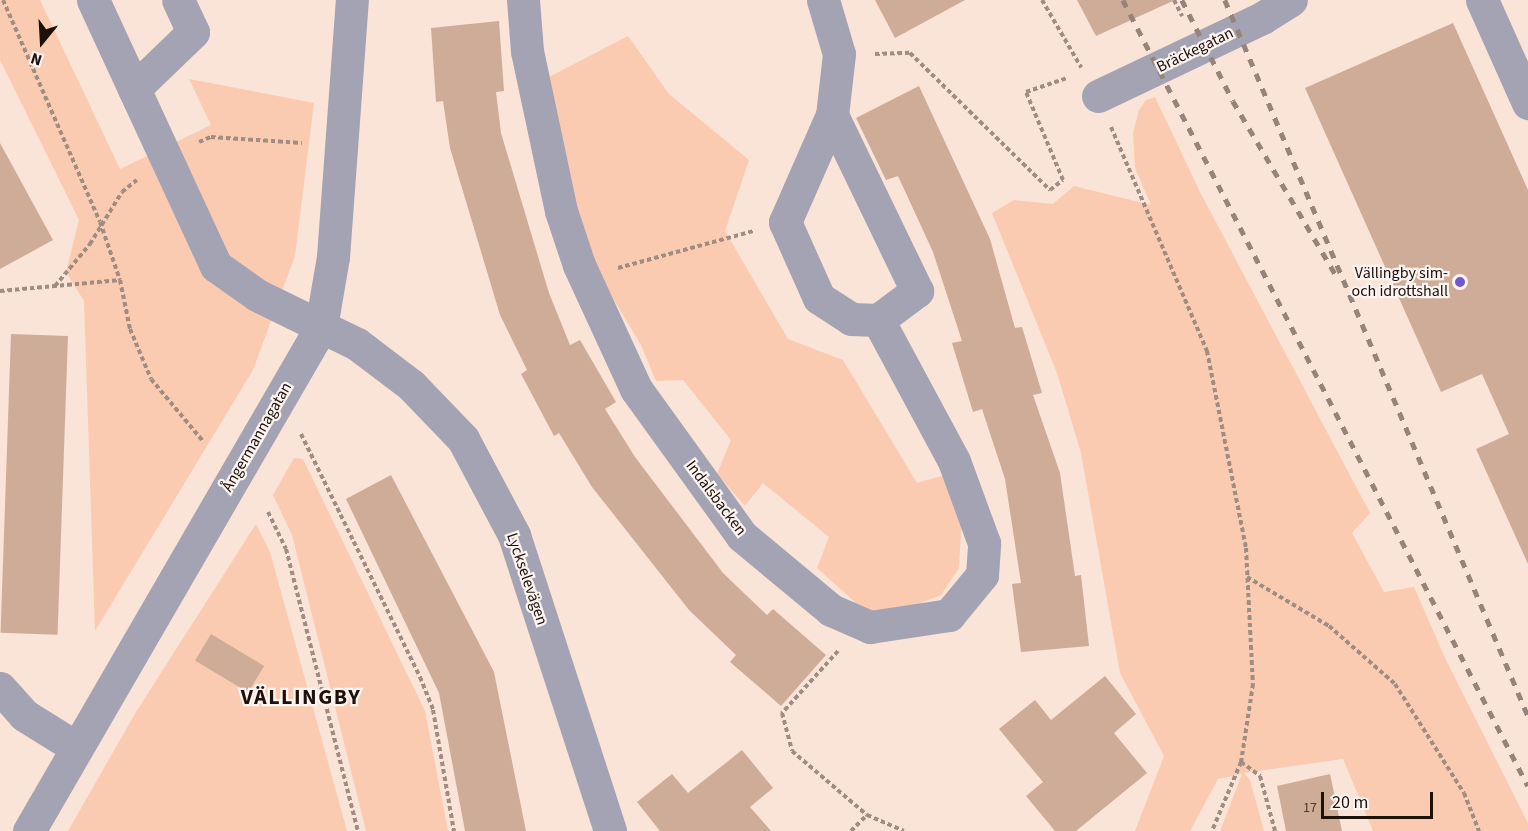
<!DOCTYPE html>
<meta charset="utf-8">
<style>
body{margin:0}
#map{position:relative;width:1528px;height:831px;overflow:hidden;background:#fae3d7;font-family:"Source Sans 3",sans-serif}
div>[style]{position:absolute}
.green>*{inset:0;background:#fbcbb1}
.building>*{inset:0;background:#cfac98;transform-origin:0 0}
.path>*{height:4px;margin-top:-2px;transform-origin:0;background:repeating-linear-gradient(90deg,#9f8c82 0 4.5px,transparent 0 7.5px)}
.minor>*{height:33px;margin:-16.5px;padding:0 16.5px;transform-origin:16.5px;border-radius:16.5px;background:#a4a3b3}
.rail>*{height:4.5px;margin-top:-2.25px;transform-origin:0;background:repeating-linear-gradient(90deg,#96847a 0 8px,transparent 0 16px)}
.dots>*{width:16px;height:16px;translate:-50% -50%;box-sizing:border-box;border:3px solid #fcf4f0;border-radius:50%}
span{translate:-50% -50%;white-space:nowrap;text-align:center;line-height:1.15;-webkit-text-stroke:4.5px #fcf4f0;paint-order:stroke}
.number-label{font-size:14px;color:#4a382e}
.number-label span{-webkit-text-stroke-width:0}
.street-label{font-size:16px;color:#1d110a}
.poi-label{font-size:16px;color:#1d110a}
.right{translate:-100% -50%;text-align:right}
.district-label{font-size:22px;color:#1d110a;font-weight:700;letter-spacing:1.5px}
.north{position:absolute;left:12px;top:12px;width:60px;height:60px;-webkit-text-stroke:4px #fcf4f0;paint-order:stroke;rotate:198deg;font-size:16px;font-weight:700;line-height:24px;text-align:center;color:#1d110a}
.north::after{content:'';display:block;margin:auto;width:21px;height:27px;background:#1d110a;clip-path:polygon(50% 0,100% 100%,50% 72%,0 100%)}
.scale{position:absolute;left:1321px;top:792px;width:112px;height:27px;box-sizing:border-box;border:3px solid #1d110a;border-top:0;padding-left:8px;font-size:18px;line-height:21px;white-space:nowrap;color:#1d110a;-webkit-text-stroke:4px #fcf4f0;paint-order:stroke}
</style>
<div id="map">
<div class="green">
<i style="clip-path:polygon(0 0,40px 0,120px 169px,211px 125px,189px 79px,314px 103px,295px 256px,253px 370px,95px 631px,84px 301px,66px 272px,79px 220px,0 60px)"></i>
<i style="clip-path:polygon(628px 36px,669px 94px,749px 160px,725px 231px,788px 339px,843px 360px,917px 483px,945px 475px,962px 515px,959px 568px,941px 595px,900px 611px,865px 611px,817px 568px,829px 537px,763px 483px,745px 506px,717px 474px,731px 440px,683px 380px,656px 381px,641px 345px,596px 270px,562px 158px,549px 77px)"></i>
<i style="clip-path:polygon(1155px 97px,1200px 192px,1370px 513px,1352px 533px,1384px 592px,1414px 587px,1446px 660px,1528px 823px,1528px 831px,1373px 831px,1343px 759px,1244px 773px,1250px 780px,1264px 831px,1220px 831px,1242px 774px,1218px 779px,1190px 831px,1135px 831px,1164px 756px,1120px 673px,1081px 453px,1057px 373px,992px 213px,1014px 200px,1053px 204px,1074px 186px,1151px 205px,1135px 168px,1133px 133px,1139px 110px,1146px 100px)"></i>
<i style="clip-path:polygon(294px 458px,303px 459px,425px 711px,448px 831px,366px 831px,292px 535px,273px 495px)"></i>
<i style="clip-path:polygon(256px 524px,270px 552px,347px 831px,68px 831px,136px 712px)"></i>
</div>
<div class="building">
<i style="clip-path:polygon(875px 0,965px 0,895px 38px)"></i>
<i style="clip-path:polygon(1077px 0,1175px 0,1096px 36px)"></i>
<i style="clip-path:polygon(499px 21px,504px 91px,496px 92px,501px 133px,549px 293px,570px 345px,580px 340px,616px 402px,605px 409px,635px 457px,723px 573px,767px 615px,773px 609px,826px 655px,781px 706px,730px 662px,736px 655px,689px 610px,592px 487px,559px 433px,554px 436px,521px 374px,527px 370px,500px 315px,450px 148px,443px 101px,436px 102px,431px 28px)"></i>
<i style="clip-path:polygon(1453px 23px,1528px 190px,1528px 564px,1476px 449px,1509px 434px,1482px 374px,1441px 392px,1305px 88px)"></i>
<i style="clip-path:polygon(919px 86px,990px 239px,1015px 328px,1022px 327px,1042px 393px,1033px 395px,1060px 473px,1075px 576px,1081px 575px,1089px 646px,1021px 652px,1012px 584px,1021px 583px,1005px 479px,982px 409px,973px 412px,952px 343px,962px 341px,933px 252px,898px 176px,886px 180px,856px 118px)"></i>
<i style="clip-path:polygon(0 143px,53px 240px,0 269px)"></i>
<i style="left:11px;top:334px;width:57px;height:299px;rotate:2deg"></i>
<i style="clip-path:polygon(391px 475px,494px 672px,526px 831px,465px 831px,439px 693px,346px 499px)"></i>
<i style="left:211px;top:634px;width:62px;height:31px;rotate:31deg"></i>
<i style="clip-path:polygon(1105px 676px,1136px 714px,1114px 733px,1147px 773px,1076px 831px,1055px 831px,1026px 796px,1043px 782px,999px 729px,1035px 700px,1051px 720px)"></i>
<i style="clip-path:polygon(742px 750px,773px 788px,750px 807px,771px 831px,660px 831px,637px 802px,672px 774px,688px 793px)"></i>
<i style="clip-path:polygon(1330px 774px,1342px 831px,1286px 831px,1277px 786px)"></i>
</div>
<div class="path">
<i style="left:3px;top:0;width:242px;rotate:66.4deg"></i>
<i style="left:100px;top:222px;width:61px;rotate:71deg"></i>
<i style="left:120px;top:280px;width:50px;rotate:78.5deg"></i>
<i style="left:130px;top:329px;width:54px;rotate:67.2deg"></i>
<i style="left:151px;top:379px;width:80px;rotate:50.1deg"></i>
<i style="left:1042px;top:0;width:78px;rotate:59.8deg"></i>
<i style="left:1174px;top:0;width:18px;rotate:63deg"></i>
<i style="left:875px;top:54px;width:35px;rotate:-2deg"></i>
<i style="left:910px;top:53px;width:196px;rotate:44.4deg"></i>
<i style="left:1050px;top:190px;width:16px;rotate:-38deg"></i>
<i style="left:1063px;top:180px;width:95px;rotate:-112.8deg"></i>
<i style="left:1026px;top:92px;width:43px;rotate:-18.9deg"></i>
<i style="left:1111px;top:127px;width:244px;rotate:66.8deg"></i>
<i style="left:1207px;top:351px;width:201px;rotate:78.8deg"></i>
<i style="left:1246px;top:548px;width:136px;rotate:87.1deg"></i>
<i style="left:1253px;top:684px;width:79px;rotate:98.7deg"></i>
<i style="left:1241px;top:762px;width:75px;rotate:112.8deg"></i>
<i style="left:199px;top:142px;width:13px;rotate:-23deg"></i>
<i style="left:211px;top:137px;width:91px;rotate:3.8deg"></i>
<i style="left:618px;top:268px;width:140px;rotate:-15.3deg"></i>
<i style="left:55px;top:286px;width:55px;rotate:-50.2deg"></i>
<i style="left:90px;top:244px;width:61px;rotate:-58.4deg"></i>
<i style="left:122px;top:192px;width:19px;rotate:-39deg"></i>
<i style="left:0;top:291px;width:121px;rotate:-5.2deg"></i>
<i style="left:301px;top:434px;width:271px;rotate:63.9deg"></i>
<i style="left:420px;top:677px;width:35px;rotate:68deg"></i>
<i style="left:433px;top:710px;width:123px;rotate:80.2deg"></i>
<i style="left:268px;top:512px;width:41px;rotate:64.1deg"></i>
<i style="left:286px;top:549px;width:291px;rotate:75.7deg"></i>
<i style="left:1247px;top:577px;width:96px;rotate:30.9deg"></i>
<i style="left:1329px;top:626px;width:88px;rotate:41.3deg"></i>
<i style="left:1395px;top:684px;width:129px;rotate:57.7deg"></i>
<i style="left:1464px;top:793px;width:41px;rotate:68.5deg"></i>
<i style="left:838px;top:651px;width:84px;rotate:132.1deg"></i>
<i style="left:782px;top:713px;width:39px;rotate:75deg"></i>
<i style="left:792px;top:751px;width:99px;rotate:40.5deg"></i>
<i style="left:867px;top:815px;width:40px;rotate:23.4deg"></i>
<i style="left:1241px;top:762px;width:24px;rotate:36deg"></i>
<i style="left:1260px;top:776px;width:57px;rotate:74.7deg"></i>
<i style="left:851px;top:831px;width:23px;rotate:-45deg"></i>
</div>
<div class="minor">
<i style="left:93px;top:0;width:293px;rotate:65.2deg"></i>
<i style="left:216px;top:266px;width:50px;rotate:35.3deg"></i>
<i style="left:257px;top:295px;width:111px;rotate:26.1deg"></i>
<i style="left:357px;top:344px;width:68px;rotate:37.2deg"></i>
<i style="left:411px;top:385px;width:75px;rotate:46.1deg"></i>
<i style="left:463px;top:439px;width:109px;rotate:62deg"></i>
<i style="left:514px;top:535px;width:311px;rotate:72deg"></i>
<i style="left:523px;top:0;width:51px;rotate:85.5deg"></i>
<i style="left:527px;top:51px;width:164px;rotate:78deg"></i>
<i style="left:561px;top:211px;width:57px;rotate:71.6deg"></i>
<i style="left:579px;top:265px;width:136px;rotate:65.3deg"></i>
<i style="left:636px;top:389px;width:181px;rotate:54.2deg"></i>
<i style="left:742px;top:536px;width:116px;rotate:39.7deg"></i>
<i style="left:831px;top:610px;width:43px;rotate:23.6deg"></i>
<i style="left:870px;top:627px;width:80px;rotate:-8.6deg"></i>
<i style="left:949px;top:615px;width:52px;rotate:-50.5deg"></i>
<i style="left:982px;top:575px;width:32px;rotate:-86deg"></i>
<i style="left:984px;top:543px;width:87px;rotate:-110.1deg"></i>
<i style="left:954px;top:461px;width:160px;rotate:-118.3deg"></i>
<i style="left:823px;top:0;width:56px;rotate:73.5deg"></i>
<i style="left:839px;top:54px;width:61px;rotate:96.5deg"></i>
<i style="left:832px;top:115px;width:117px;rotate:113.7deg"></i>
<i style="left:785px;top:222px;width:83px;rotate:65.9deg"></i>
<i style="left:819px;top:298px;width:38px;rotate:33deg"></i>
<i style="left:851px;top:319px;width:27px;rotate:2deg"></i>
<i style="left:878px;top:320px;width:49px;rotate:-36.6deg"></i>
<i style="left:917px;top:291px;width:195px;rotate:-115.8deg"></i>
<i style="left:1482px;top:0;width:113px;rotate:65.9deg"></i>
<i style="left:134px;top:89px;width:82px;rotate:-44deg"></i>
<i style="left:193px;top:32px;width:35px;rotate:-115deg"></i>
<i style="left:1098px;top:96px;width:182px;rotate:-25.4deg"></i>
<i style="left:1262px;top:18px;width:34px;rotate:-32deg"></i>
<i style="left:0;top:688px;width:36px;rotate:48deg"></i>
<i style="left:24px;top:715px;width:62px;rotate:31.9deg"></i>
<i style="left:29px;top:831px;width:582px;rotate:-59.91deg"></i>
<i style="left:321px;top:327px;width:71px;rotate:-80.3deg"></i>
<i style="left:333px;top:257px;width:258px;rotate:-85.8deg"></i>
</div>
<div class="rail">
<i style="left:1123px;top:0;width:884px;rotate:62.74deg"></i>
<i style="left:1182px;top:0;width:113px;rotate:63.2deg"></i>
<i style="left:1233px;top:101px;width:204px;rotate:59.4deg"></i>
<i style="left:1225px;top:0;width:777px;rotate:67.06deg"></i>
</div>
<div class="dots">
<i style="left:1460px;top:282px;background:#7158d2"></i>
</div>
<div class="number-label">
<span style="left:1310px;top:808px">17</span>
</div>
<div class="street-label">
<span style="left:1195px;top:50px;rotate:-26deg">Bräckegatan</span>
<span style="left:257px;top:437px;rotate:-60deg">Ångermannagatan</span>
<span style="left:716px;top:498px;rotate:53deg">Indalsbacken</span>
<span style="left:527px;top:579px;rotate:71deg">Lyckselevägen</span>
</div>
<div class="poi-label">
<span class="right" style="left:1448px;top:282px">Vällingby sim-<br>och idrottshall</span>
</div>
<div class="district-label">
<span style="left:301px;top:698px">VÄLLINGBY</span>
</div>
<div class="north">N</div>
<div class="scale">20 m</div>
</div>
